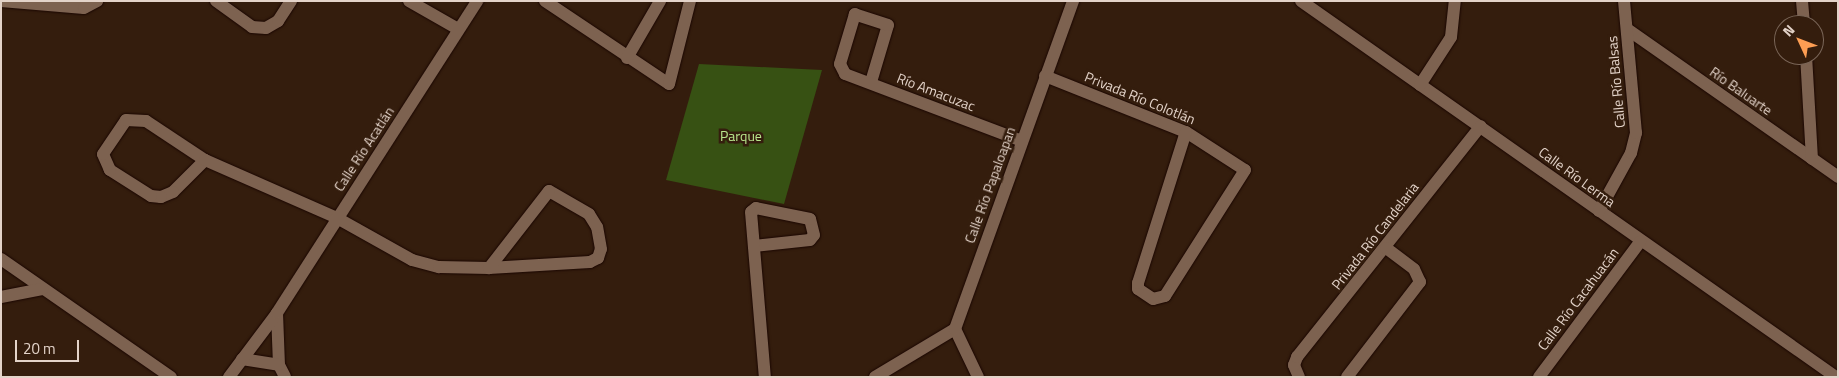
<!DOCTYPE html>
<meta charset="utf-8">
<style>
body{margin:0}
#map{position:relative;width:1839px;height:378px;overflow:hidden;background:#341d0d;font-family:"Titillium Web",sans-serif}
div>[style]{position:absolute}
.green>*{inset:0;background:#375113}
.roads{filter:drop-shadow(0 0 1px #1a0600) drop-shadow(0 0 1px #1a0600)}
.minor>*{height:12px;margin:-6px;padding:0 6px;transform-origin:6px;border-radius:6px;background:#7d6250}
span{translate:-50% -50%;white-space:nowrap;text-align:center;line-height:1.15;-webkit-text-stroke:5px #341d0d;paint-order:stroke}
.street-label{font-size:14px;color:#e3d3c9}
.park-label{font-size:14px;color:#b9e68c}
.frame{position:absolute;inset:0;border:2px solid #e3d3c9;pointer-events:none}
.north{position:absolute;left:1774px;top:15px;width:50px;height:50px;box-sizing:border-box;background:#341d0d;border:1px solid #7a6658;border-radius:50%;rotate:313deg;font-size:14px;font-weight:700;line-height:20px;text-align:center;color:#e3d3c9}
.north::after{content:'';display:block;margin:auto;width:18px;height:22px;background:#fc9d53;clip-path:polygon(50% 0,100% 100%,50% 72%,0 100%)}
.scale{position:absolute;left:15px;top:340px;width:64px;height:22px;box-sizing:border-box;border:2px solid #e3d3c9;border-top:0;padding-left:6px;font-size:15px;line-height:18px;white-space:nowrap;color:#e3d3c9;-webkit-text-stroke:4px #341d0d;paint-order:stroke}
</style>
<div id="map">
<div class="green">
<i style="clip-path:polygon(699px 64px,822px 70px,784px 204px,666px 180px)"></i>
</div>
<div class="roads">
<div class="minor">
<i style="left:1px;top:1px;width:83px;rotate:4.8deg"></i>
<i style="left:84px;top:8px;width:15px;rotate:-28deg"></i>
<i style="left:216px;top:1px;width:44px;rotate:35.8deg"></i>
<i style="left:252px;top:27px;width:14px;rotate:4deg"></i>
<i style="left:266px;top:28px;width:14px;rotate:-30deg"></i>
<i style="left:278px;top:21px;width:24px;rotate:-57deg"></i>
<i style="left:409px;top:1px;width:56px;rotate:29.7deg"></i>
<i style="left:545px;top:1px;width:149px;rotate:33.8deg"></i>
<i style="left:669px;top:84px;width:86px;rotate:-75.8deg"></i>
<i style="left:1301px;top:1px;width:654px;rotate:35.1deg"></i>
<i style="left:1802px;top:1px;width:24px;rotate:85deg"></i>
<i style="left:1627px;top:29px;width:258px;rotate:35deg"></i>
<i style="left:1806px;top:55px;width:104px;rotate:86.7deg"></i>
<i style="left:627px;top:58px;width:66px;rotate:-59.9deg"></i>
<i style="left:1045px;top:76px;width:152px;rotate:21.7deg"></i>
<i style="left:1186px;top:132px;width:70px;rotate:32.8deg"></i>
<i style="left:1245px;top:170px;width:149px;rotate:122.4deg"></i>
<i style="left:1165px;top:296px;width:12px;rotate:166deg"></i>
<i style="left:1153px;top:299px;width:18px;rotate:-146deg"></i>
<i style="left:1138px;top:289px;width:6px;rotate:-90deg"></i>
<i style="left:1138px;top:283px;width:158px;rotate:-72.4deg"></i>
<i style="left:871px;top:82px;width:59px;rotate:-73.4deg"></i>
<i style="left:888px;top:25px;width:35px;rotate:-162deg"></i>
<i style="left:855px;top:14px;width:52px;rotate:106.7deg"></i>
<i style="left:840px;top:64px;width:11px;rotate:63deg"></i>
<i style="left:845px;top:74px;width:189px;rotate:20.7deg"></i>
<i style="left:1420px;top:85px;width:57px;rotate:-57.1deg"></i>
<i style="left:1451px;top:37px;width:36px;rotate:-84deg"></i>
<i style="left:205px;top:160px;width:45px;rotate:135deg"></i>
<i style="left:173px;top:192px;width:13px;rotate:157deg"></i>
<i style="left:161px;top:197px;width:10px;rotate:-174deg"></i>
<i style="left:151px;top:196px;width:49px;rotate:-147.6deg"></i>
<i style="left:110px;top:170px;width:17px;rotate:-114deg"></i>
<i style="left:103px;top:154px;width:41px;rotate:-55.9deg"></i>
<i style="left:126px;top:120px;width:20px;rotate:3deg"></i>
<i style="left:146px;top:121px;width:71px;rotate:33.5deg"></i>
<i style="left:205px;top:160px;width:144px;rotate:23.7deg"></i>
<i style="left:337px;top:218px;width:86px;rotate:29.2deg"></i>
<i style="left:412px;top:260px;width:28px;rotate:15deg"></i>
<i style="left:439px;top:267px;width:50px;rotate:1.1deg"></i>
<i style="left:489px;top:268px;width:101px;rotate:-3.4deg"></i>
<i style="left:590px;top:262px;width:9px;rotate:-27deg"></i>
<i style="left:598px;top:258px;width:9px;rotate:-72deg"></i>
<i style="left:601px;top:249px;width:22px;rotate:-100deg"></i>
<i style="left:597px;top:227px;width:15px;rotate:-122deg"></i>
<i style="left:589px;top:214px;width:46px;rotate:-150.1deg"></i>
<i style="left:549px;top:191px;width:98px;rotate:127.9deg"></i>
<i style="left:1599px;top:211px;width:66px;rotate:-61.1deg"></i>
<i style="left:1631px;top:153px;width:21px;rotate:-76deg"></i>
<i style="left:1636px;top:133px;width:133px;rotate:-95.2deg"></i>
<i style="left:754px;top:246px;width:56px;rotate:-6.1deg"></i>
<i style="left:810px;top:240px;width:6px;rotate:-51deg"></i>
<i style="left:814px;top:235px;width:16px;rotate:-104deg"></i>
<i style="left:810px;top:219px;width:55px;rotate:-168.5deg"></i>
<i style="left:756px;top:208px;width:6px;rotate:141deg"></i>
<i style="left:751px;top:212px;width:166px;rotate:85.2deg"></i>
<i style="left:1px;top:259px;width:207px;rotate:34.8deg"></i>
<i style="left:1px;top:297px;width:42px;rotate:-11deg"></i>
<i style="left:277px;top:313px;width:52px;rotate:87.8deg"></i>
<i style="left:279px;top:365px;width:13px;rotate:63deg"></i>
<i style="left:242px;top:359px;width:37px;rotate:9deg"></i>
<i style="left:229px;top:377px;width:80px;rotate:-53.1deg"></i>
<i style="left:277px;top:313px;width:371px;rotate:-57.3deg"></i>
<i style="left:875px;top:377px;width:93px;rotate:-31deg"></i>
<i style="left:978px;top:377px;width:53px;rotate:-115.6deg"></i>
<i style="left:955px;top:329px;width:349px;rotate:-70.2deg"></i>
<i style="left:1299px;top:377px;width:13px;rotate:-113deg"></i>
<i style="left:1294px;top:365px;width:9px;rotate:-69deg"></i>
<i style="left:1297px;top:357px;width:295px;rotate:-51.5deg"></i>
<i style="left:1347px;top:377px;width:120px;rotate:-52.5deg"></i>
<i style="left:1420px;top:282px;width:14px;rotate:-115deg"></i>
<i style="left:1414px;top:269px;width:35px;rotate:-143deg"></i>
<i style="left:1539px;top:377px;width:169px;rotate:-53.2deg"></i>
</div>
</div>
<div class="street-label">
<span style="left:1616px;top:82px;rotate:-95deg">Calle Río Balsas</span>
<span style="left:1741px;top:91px;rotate:35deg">Río Baluarte</span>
<span style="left:936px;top:92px;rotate:21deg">Río Amacuzac</span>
<span style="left:1140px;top:98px;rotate:22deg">Privada Río Colotlán</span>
<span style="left:364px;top:149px;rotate:-57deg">Calle Río Acatlán</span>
<span style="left:1577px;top:177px;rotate:36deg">Calle Río Lerma</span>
<span style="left:990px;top:185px;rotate:-70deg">Calle Río Papaloapan</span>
<span style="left:1375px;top:236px;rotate:-52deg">Privada Río Candelaria</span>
<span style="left:1578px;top:299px;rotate:-53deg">Calle Río Cacahuacán</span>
</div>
<div class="park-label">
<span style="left:741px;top:136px">Parque</span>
</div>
<div class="frame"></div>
<div class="north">N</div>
<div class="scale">20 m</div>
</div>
